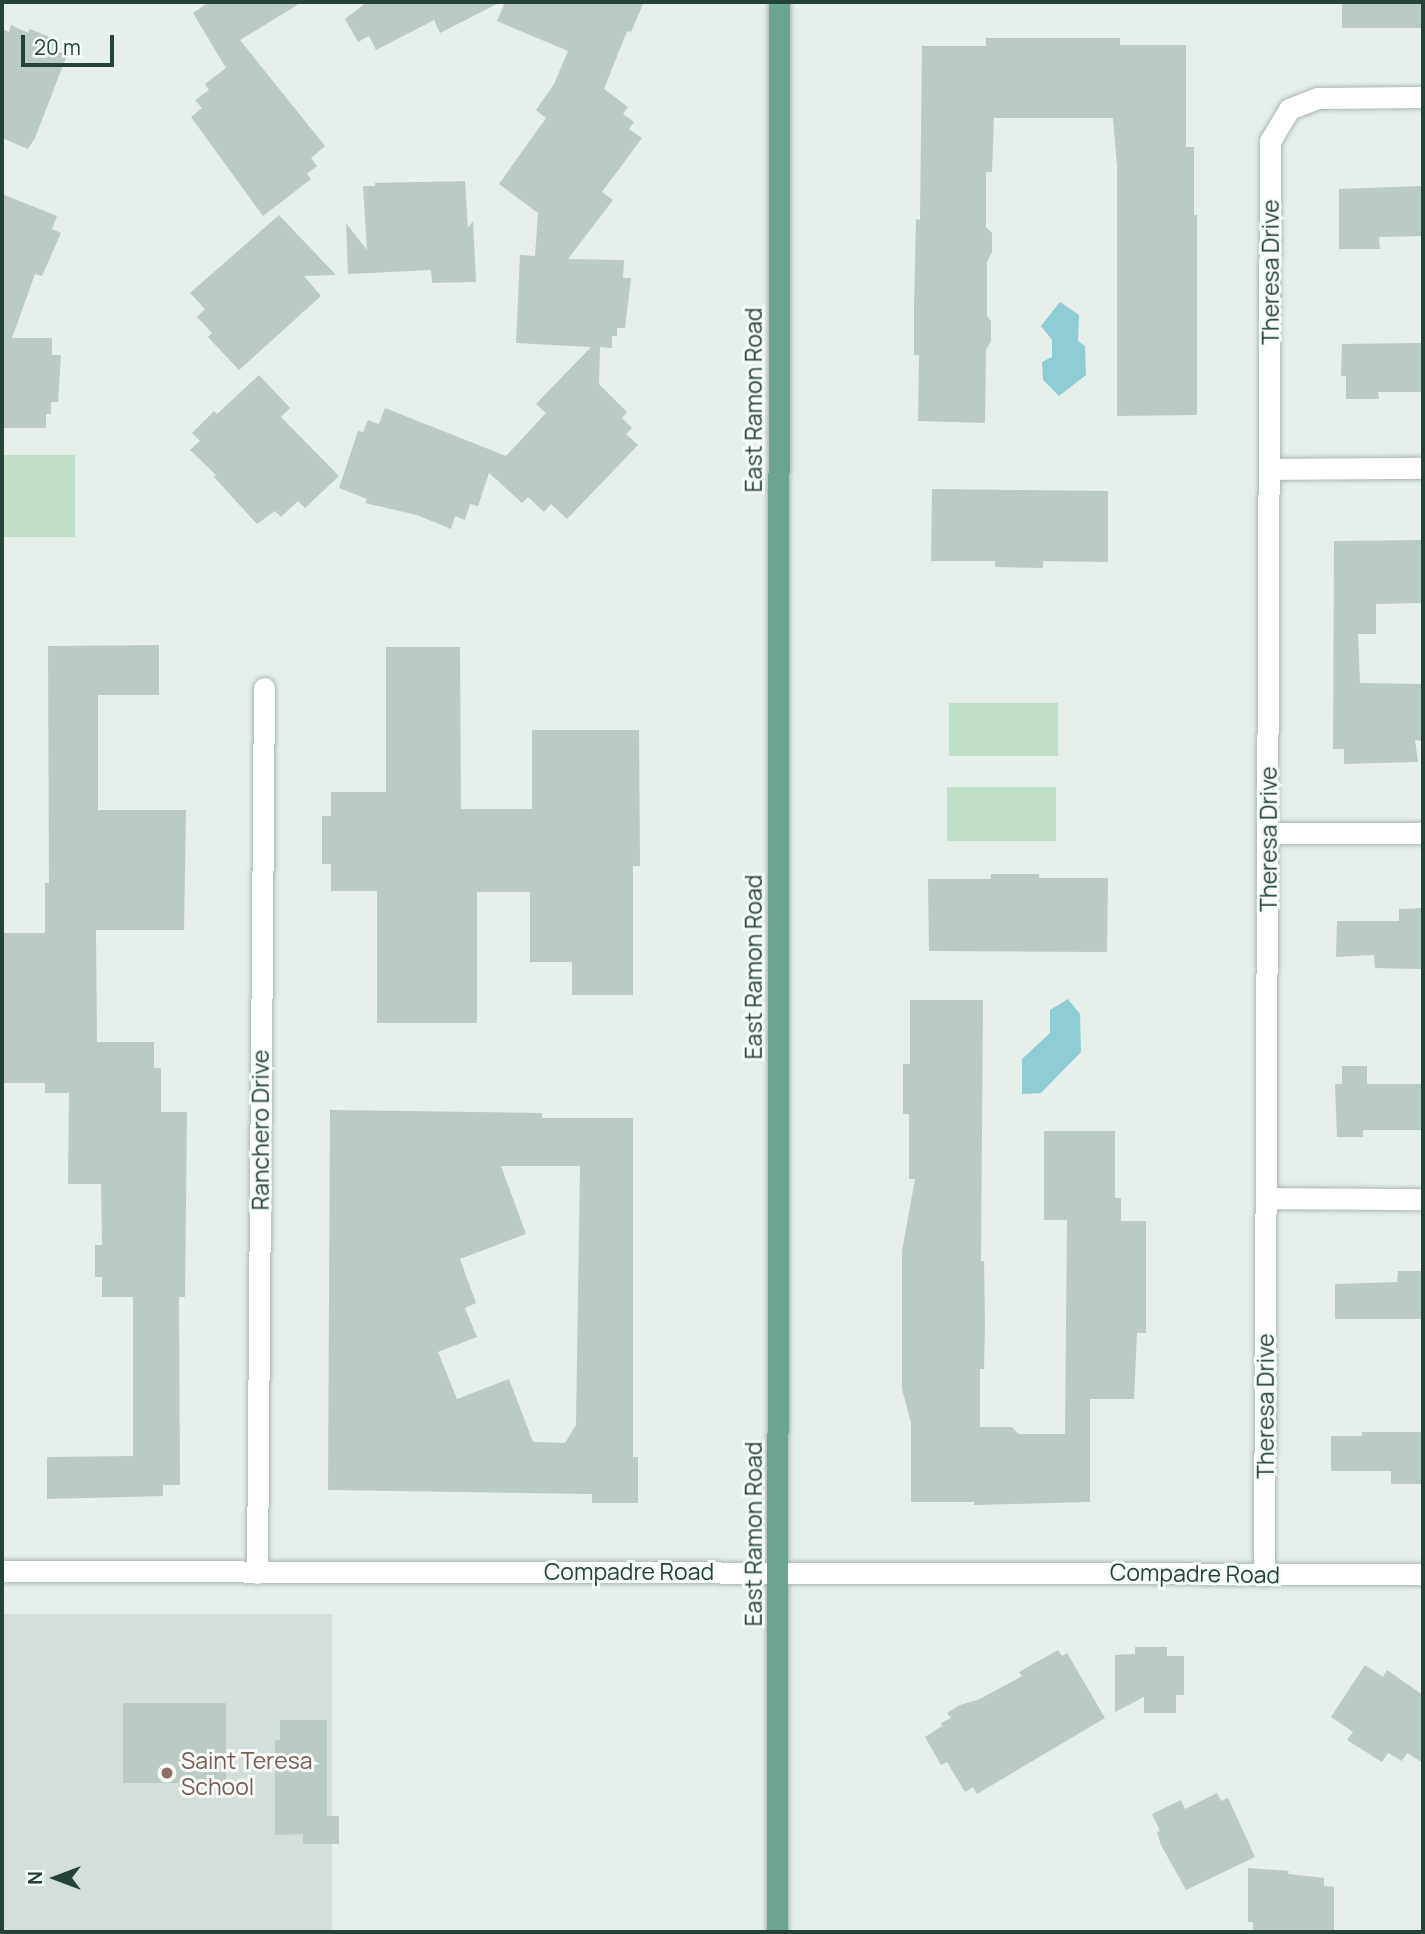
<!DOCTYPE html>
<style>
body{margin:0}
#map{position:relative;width:1425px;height:1934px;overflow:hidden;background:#e6efea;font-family:Manrope,sans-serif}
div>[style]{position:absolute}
.built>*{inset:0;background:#d4dfd9;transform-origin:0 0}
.green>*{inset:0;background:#bfe0c6;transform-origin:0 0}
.water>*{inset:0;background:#8ecdd3}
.building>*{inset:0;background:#bbcac3;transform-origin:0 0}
.roads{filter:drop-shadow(0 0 2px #a8b8b1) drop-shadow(0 0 2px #a8b8b1)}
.minor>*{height:21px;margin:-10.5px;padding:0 10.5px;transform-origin:10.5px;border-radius:10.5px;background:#fff}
.primary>*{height:21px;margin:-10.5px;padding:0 10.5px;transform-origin:10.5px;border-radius:10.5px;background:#6aa492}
.dots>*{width:19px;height:19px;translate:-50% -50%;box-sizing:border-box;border:4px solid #f7fbf9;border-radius:50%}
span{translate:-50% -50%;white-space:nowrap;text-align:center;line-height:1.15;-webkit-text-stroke:6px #f7fbf9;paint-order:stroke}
.street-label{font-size:23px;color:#244238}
.education-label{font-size:23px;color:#785e54}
.left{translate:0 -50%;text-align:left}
.frame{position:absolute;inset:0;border:4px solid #244238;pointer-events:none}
.north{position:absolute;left:21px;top:1843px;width:70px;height:70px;-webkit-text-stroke:5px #f7fbf9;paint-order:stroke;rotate:270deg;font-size:19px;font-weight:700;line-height:28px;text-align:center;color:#244238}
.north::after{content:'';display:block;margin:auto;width:24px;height:32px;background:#244238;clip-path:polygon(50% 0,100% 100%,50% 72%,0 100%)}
.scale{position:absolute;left:21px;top:35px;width:93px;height:32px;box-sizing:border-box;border:4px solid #244238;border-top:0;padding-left:9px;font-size:21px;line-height:24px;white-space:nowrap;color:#244238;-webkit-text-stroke:5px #f7fbf9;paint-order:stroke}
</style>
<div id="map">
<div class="built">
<i style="left:2px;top:1614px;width:330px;height:318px"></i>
</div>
<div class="green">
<i style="left:2px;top:455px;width:73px;height:82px"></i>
<i style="left:949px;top:703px;width:109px;height:53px"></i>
<i style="left:947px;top:787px;width:109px;height:54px"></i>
</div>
<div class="water">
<i style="clip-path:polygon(1060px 302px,1079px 315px,1078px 341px,1085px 346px,1086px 375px,1059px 396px,1043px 380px,1042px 362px,1052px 357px,1052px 340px,1041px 326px)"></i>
<i style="clip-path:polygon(1068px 999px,1080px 1014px,1081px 1052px,1041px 1093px,1022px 1094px,1022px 1059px,1050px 1033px,1050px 1010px)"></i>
</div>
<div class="building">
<i style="clip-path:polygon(209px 2px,302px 2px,240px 40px,325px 146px,311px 158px,317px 166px,307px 174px,311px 179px,263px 216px,191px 117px,202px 108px,195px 100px,209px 90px,205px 84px,226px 68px,193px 13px)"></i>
<i style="clip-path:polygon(367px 2px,501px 2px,440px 33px,434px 20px,376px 50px,369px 36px,358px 42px,345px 19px)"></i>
<i style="clip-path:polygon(505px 2px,644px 2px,631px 32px,627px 31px,604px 89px,628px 107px,623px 114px,634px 122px,629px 129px,642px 138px,602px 192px,613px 200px,568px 259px,624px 260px,623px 278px,631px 278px,625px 328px,617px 328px,617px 336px,612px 336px,612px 348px,600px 347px,599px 384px,627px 412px,622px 418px,632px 428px,626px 434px,638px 445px,567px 519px,551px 504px,544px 512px,528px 497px,522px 503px,489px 473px,478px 506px,470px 504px,465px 520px,455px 516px,451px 529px,417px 515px,365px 503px,367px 499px,339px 488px,358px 431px,363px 432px,368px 420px,379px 424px,385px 408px,506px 456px,546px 413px,536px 404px,591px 347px,516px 343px,520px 255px,535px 256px,538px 213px,499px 184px,546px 118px,536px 110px,554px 84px,568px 51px,497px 21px)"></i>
<i style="left:1342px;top:2px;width:81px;height:26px"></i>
<i style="clip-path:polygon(11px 25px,28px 33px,30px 29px,56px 40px,53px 49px,67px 55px,35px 138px,28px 149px,2px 138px,2px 29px,9px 32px)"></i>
<i style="clip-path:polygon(986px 38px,1120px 38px,1120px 45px,1186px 45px,1186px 147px,1194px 147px,1194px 215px,1197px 215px,1197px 415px,1117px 416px,1117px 166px,1113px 118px,994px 118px,992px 172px,986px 172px,986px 227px,992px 233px,992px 252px,987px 262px,987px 316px,991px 321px,991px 341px,986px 350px,985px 423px,918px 421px,919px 355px,914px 355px,914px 308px,916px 219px,920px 220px,922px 46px,986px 46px)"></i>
<i style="clip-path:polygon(465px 181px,468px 228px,473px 221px,476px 282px,432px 283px,431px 270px,348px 274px,346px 223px,367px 250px,363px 186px,375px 186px,375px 183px)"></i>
<i style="clip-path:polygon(1423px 186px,1423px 236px,1379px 237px,1380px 249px,1339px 249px,1339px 189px)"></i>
<i style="clip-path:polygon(2px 194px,57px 216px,52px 229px,61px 233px,42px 276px,35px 274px,12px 338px,52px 338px,52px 355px,61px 355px,58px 402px,51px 402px,51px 414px,46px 414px,46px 428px,2px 428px)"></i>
<i style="clip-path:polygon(279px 215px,336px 275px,304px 276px,321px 296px,239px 370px,208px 337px,212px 333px,197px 317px,205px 309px,190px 293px)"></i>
<i style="clip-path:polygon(1423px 343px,1423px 392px,1378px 392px,1379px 399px,1346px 399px,1346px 376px,1341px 376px,1342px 344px)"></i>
<i style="clip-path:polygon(259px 375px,290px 408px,281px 417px,339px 476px,305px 508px,298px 501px,281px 517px,275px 511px,257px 524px,214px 477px,216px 475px,190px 450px,200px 441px,192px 433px,214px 411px,217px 414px)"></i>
<i style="clip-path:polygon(932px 489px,1108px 491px,1108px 562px,1043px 561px,1043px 568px,995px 567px,995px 561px,931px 561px)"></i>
<i style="clip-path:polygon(1423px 540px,1423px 603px,1376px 604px,1376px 634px,1358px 634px,1360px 683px,1423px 684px,1423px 741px,1415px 740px,1418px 762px,1344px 764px,1344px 749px,1333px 749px,1334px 541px)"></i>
<i style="clip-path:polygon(159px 645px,159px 695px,98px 695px,98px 810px,186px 810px,184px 930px,96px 930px,97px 1042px,154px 1042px,154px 1068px,161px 1068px,161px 1112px,187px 1112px,185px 1297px,179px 1297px,180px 1485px,163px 1485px,163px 1496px,47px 1499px,47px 1457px,133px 1456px,133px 1297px,102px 1297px,102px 1277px,95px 1277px,95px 1245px,102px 1245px,101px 1184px,68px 1184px,69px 1093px,45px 1093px,45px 1083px,2px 1083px,2px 933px,45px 933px,45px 883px,49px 883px,48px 646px)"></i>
<i style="clip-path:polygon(386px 647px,460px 647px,461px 809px,532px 809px,532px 730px,639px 730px,640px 866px,633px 866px,633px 995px,572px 995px,572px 962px,530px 962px,530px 892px,477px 892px,477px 1023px,377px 1023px,377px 891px,331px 891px,331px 864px,322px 864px,322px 816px,331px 816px,331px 792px,386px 792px)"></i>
<i style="clip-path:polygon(991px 874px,1039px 874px,1039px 878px,1108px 878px,1107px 952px,929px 951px,928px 879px,991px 879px)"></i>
<i style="clip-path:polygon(1423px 908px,1423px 969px,1375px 968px,1374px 955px,1336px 957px,1337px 921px,1399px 921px,1399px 909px)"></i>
<i style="clip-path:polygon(910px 1000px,983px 1000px,981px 1261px,984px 1261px,985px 1326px,984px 1369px,980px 1369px,980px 1427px,1012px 1427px,1019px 1434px,1065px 1434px,1067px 1220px,1044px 1220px,1044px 1131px,1115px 1131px,1115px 1198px,1121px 1198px,1121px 1221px,1146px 1221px,1146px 1333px,1137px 1333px,1134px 1399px,1090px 1399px,1090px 1502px,974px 1505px,974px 1502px,911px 1502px,911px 1423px,902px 1389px,902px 1251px,915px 1179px,909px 1179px,909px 1114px,903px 1114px,903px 1064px,910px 1064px)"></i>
<i style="clip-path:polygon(1342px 1066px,1367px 1066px,1367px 1084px,1423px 1084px,1423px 1130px,1363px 1130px,1363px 1137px,1337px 1137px,1335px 1084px,1342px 1084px)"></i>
<i style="clip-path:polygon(evenodd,330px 1110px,542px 1113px,542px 1118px,633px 1118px,633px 1457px,638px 1457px,638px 1503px,592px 1503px,592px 1494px,328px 1490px,330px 1110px,501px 1166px,580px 1166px,576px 1425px,565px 1443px,533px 1442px,509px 1379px,457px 1399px,438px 1352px,477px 1337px,465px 1308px,476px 1303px,460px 1259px,526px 1234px,501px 1166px)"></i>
<i style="clip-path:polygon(1398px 1271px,1423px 1271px,1423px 1319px,1335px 1319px,1335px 1284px,1397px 1282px)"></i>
<i style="clip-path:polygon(1362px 1432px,1423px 1432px,1423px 1484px,1391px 1484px,1391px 1471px,1331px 1471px,1331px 1436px,1362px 1436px)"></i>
<i style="clip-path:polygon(1135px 1647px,1167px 1647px,1167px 1656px,1184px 1656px,1184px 1695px,1176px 1695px,1176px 1713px,1144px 1713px,1144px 1697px,1115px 1712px,1115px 1655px,1135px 1654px)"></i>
<i style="clip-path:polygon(1058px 1650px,1062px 1656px,1067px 1653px,1105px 1718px,977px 1794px,973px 1787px,965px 1792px,947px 1762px,941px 1765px,925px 1737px,942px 1726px,941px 1723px,951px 1718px,947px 1713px,960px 1705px,980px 1699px,1022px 1676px,1019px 1672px)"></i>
<i style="clip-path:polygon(1365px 1665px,1383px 1677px,1387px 1670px,1423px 1695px,1423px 1763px,1407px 1753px,1402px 1761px,1388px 1753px,1382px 1762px,1347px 1740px,1353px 1732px,1331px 1717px)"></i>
<i style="left:123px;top:1703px;width:103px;height:80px"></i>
<i style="clip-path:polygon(280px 1720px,327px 1720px,327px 1816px,339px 1816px,339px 1844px,303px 1844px,303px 1834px,275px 1835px,275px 1740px,280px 1740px)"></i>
<i style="clip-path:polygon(1217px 1793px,1221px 1801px,1228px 1798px,1255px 1857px,1186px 1890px,1161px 1845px,1157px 1832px,1160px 1831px,1152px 1814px,1181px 1800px,1185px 1809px)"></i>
<i style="clip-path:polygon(1248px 1868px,1289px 1871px,1288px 1874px,1324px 1878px,1324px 1886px,1334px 1887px,1334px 1932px,1253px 1932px,1253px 1922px,1248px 1922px)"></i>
</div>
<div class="roads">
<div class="minor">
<i style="left:1270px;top:469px;width:153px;rotate:-0.4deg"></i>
<i style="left:1268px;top:833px;width:155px"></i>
<i style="left:1266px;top:1198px;width:157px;rotate:0.4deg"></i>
<i style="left:2px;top:1571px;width:1421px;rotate:0.12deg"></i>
<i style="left:257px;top:1573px;width:885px;rotate:-89.55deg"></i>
<i style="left:1264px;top:1575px;width:1434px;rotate:-89.76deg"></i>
<i style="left:1270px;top:141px;width:37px;rotate:-59deg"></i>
<i style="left:1289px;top:109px;width:31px;rotate:-21deg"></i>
<i style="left:1318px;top:98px;width:105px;rotate:-0.5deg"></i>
</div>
<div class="primary">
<i style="left:777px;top:1932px;width:1930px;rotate:-89.94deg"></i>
</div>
</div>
<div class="dots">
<i style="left:167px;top:1773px;background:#8d6e63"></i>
</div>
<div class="street-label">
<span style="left:1270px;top:272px;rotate:-90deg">Theresa Drive</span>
<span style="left:753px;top:400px;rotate:-90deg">East Ramon Road</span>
<span style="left:1268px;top:839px;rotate:-90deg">Theresa Drive</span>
<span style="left:753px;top:967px;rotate:-90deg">East Ramon Road</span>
<span style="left:260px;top:1130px;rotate:-90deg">Ranchero Drive</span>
<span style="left:1265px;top:1406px;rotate:-90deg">Theresa Drive</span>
<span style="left:753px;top:1534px;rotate:-90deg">East Ramon Road</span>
<span style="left:629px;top:1571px">Compadre Road</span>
<span style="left:1195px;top:1573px;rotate:1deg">Compadre Road</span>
</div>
<div class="education-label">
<span class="left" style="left:181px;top:1773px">Saint Teresa<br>School</span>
</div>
<div class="frame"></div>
<div class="north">N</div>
<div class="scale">20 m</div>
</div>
